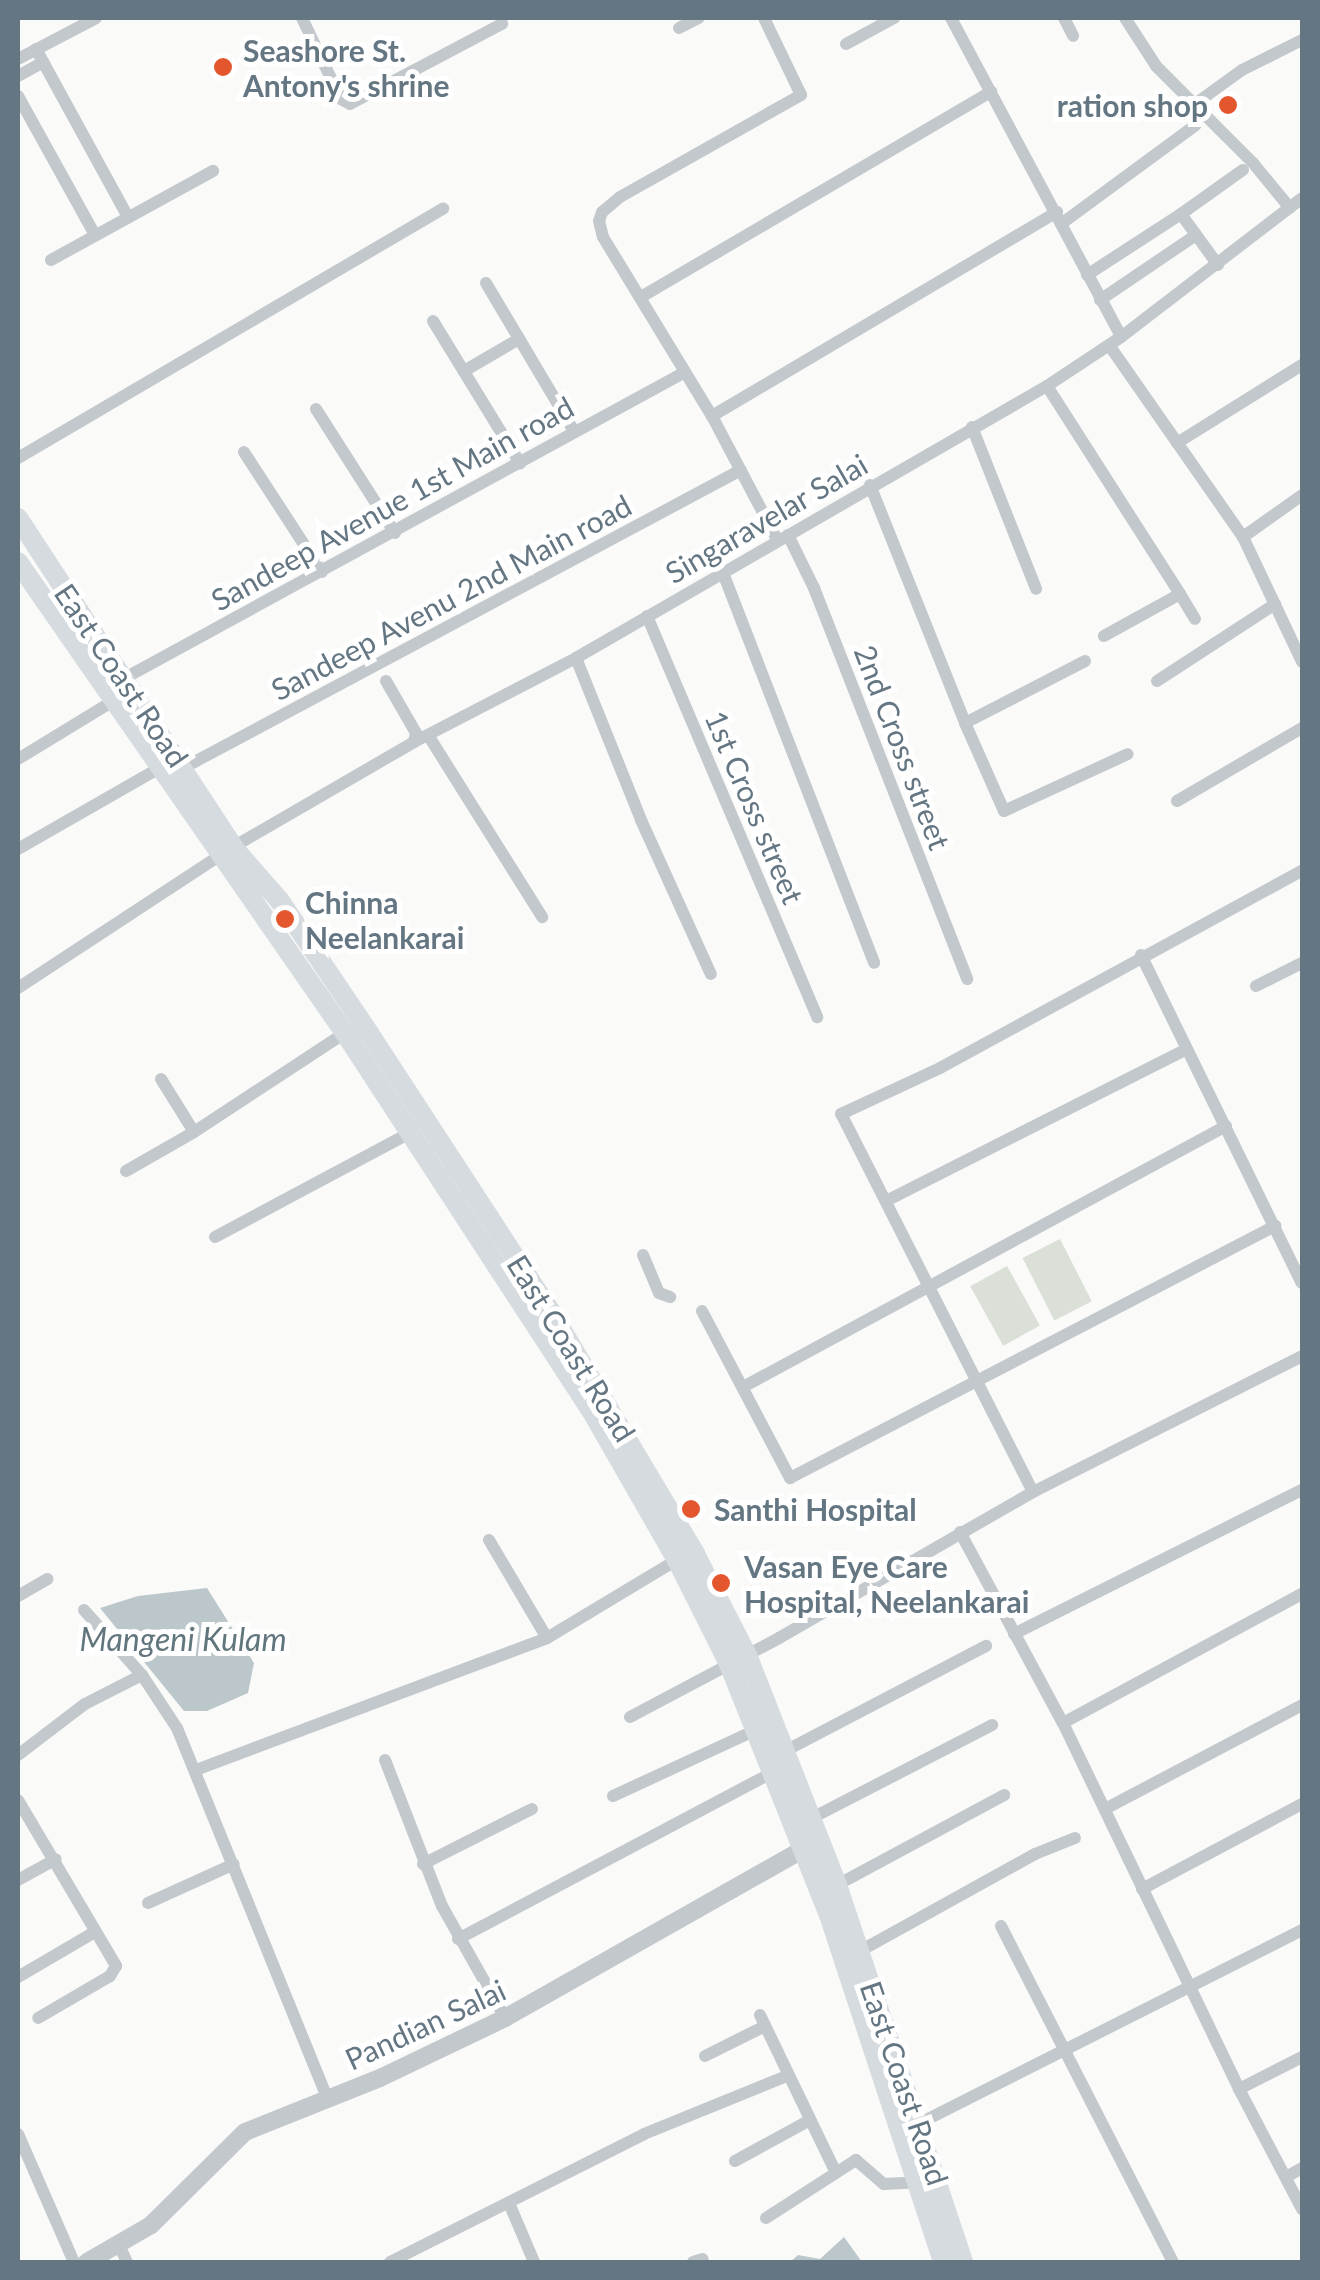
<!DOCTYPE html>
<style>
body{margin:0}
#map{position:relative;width:1320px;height:2280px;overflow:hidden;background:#fafaf8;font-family:Lato,sans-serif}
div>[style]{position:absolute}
.green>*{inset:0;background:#dadfd7;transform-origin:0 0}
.water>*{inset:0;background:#bbc7cb}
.minor>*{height:12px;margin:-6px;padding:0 6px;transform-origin:6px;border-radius:6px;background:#c3c8cc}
.tertiary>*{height:18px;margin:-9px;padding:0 9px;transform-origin:9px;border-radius:9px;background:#c3c8cc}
.primary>*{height:20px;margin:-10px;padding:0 10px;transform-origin:10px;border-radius:10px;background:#d6dbdf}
.dots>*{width:28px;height:28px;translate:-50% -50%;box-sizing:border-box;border:5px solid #fff;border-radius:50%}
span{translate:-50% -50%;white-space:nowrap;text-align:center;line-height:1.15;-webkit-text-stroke:10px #fff;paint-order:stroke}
.poi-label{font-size:30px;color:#657683;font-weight:700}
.left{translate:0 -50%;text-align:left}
.right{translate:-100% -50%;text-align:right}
.street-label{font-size:30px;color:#657683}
.water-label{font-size:32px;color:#60757c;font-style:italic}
.frame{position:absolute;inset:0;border:20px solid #657683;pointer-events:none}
</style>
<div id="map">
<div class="green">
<i style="left:1060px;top:1239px;width:70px;height:42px;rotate:63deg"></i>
<i style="left:1007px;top:1266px;width:68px;height:42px;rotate:61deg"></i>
</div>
<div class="water">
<i style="clip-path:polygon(207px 1588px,254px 1663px,248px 1693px,207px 1711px,184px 1711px,100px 1608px,138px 1596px)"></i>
<i style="clip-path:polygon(844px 2237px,862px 2262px,790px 2262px,798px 2255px,820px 2259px)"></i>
</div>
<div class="minor">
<i style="left:302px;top:18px;width:90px;rotate:64.3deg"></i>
<i style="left:341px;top:99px;width:10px;rotate:29deg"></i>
<i style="left:350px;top:104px;width:172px;rotate:-27.8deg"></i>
<i style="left:764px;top:18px;width:85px;rotate:64.3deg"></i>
<i style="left:801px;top:95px;width:208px;rotate:150.6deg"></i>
<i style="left:620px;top:197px;width:23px;rotate:140deg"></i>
<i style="left:602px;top:212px;width:9px;rotate:108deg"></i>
<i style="left:599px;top:221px;width:16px;rotate:76deg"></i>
<i style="left:603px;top:237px;width:210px;rotate:58.7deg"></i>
<i style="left:712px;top:416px;width:141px;rotate:62.2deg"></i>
<i style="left:951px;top:18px;width:361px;rotate:61.9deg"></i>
<i style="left:1064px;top:18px;width:20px;rotate:63deg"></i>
<i style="left:1125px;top:18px;width:57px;rotate:57.1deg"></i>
<i style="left:1156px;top:66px;width:137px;rotate:45deg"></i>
<i style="left:1253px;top:163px;width:58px;rotate:50.6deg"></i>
<i style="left:679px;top:28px;width:22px;rotate:-27deg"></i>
<i style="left:846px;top:44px;width:55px;rotate:-28.4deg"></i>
<i style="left:36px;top:49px;width:192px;rotate:61.3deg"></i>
<i style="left:18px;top:59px;width:88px;rotate:-27.7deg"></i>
<i style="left:18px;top:76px;width:29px;rotate:-29deg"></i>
<i style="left:18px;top:96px;width:159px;rotate:61deg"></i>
<i style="left:1195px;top:104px;width:58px;rotate:-35.9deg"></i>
<i style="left:1242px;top:70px;width:67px;rotate:-26.6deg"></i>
<i style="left:1061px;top:224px;width:167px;rotate:-36.3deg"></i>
<i style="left:51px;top:260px;width:185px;rotate:-28.8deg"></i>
<i style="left:1218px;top:265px;width:63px;rotate:-126deg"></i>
<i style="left:1181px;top:214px;width:76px;rotate:-35.4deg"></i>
<i style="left:1087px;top:275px;width:112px;rotate:-33deg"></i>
<i style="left:486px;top:283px;width:172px;rotate:59.3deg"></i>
<i style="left:641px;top:297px;width:406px;rotate:-30.4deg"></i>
<i style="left:1100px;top:300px;width:116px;rotate:-34.1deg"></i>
<i style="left:433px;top:321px;width:167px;rotate:58.5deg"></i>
<i style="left:1109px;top:345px;width:234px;rotate:55.1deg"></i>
<i style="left:1243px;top:537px;width:138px;rotate:64.7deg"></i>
<i style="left:464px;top:371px;width:64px;rotate:-30.2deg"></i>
<i style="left:1047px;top:386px;width:247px;rotate:57.4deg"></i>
<i style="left:1180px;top:594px;width:87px;rotate:151.1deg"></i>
<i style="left:316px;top:409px;width:147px;rotate:57.5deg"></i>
<i style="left:712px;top:416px;width:401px;rotate:-30.6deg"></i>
<i style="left:972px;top:427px;width:174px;rotate:68.4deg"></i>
<i style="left:1177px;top:443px;width:147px;rotate:-32deg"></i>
<i style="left:244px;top:452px;width:143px;rotate:57deg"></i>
<i style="left:18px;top:458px;width:493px;rotate:-30.4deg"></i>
<i style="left:870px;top:485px;width:256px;rotate:68.2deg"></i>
<i style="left:965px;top:723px;width:135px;rotate:-27.3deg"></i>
<i style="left:788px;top:535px;width:59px;rotate:63.9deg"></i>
<i style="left:814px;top:588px;width:420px;rotate:68.6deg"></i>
<i style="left:1243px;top:537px;width:72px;rotate:-35.4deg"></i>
<i style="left:723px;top:573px;width:418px;rotate:68.8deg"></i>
<i style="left:1180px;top:594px;width:29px;rotate:59deg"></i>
<i style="left:647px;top:616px;width:436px;rotate:67deg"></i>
<i style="left:576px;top:658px;width:175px;rotate:68.1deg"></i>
<i style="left:641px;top:820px;width:169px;rotate:65.6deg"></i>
<i style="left:123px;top:679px;width:640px;rotate:-28.65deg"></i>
<i style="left:386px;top:681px;width:60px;rotate:60deg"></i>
<i style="left:416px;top:733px;width:9px;rotate:103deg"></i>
<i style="left:1157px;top:681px;width:141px;rotate:-33.1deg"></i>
<i style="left:965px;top:723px;width:96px;rotate:66.1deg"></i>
<i style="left:1004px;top:811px;width:136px;rotate:-24.7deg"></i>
<i style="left:428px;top:735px;width:215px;rotate:57.9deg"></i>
<i style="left:18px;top:759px;width:117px;rotate:-31.4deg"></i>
<i style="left:185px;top:767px;width:630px;rotate:-28.11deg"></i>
<i style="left:1177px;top:801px;width:145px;rotate:-30.3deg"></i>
<i style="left:18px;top:849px;width:165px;rotate:-29.8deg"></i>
<i style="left:1141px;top:955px;width:365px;rotate:63.9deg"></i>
<i style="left:1256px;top:986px;width:51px;rotate:-26.6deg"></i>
<i style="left:18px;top:988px;width:257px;rotate:-33.3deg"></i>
<i style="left:233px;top:847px;width:209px;rotate:-30.1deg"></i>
<i style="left:414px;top:742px;width:182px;rotate:-27.4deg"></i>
<i style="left:576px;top:658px;width:544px;rotate:-30.01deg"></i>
<i style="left:1047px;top:386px;width:89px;rotate:-33.5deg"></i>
<i style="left:1121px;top:337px;width:228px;rotate:-37.5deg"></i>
<i style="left:161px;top:1079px;width:62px;rotate:58.1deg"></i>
<i style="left:194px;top:1132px;width:181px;rotate:-33.3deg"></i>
<i style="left:126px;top:1171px;width:78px;rotate:-29.8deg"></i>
<i style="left:888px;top:1200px;width:333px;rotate:-26.8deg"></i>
<i style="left:215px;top:1237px;width:221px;rotate:-28.1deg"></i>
<i style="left:643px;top:1255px;width:41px;rotate:67.2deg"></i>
<i style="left:659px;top:1293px;width:12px;rotate:20deg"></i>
<i style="left:702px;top:1311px;width:189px;rotate:62.2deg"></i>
<i style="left:790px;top:1478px;width:547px;rotate:-27.46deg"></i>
<i style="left:743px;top:1387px;width:549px;rotate:-28.39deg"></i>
<i style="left:1033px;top:1492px;width:424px;rotate:-116.9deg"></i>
<i style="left:841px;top:1114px;width:109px;rotate:-24.9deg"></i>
<i style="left:940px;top:1068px;width:412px;rotate:-28.6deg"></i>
<i style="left:960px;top:1532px;width:217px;rotate:61.7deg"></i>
<i style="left:1063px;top:1723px;width:406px;rotate:64.3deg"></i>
<i style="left:1239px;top:2089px;width:136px;rotate:62.3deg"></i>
<i style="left:489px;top:1540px;width:114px;rotate:59.4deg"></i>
<i style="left:18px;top:1596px;width:34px;rotate:-30deg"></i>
<i style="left:84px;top:1610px;width:87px;rotate:48.3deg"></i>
<i style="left:142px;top:1675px;width:64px;rotate:56.6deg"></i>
<i style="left:177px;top:1728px;width:401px;rotate:67.9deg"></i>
<i style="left:1014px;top:1634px;width:322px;rotate:-26.6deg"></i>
<i style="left:630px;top:1717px;width:169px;rotate:-27.9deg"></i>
<i style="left:779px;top:1638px;width:293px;rotate:-29.9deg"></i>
<i style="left:1033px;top:1492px;width:301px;rotate:-26.8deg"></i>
<i style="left:1063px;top:1723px;width:272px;rotate:-28.4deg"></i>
<i style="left:785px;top:1751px;width:227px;rotate:-27.6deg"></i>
<i style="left:18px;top:1755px;width:84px;rotate:-37.3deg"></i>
<i style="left:85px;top:1704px;width:64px;rotate:-27deg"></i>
<i style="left:385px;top:1760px;width:157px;rotate:68.7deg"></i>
<i style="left:442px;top:1906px;width:129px;rotate:60.6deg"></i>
<i style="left:196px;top:1770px;width:375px;rotate:-20.6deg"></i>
<i style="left:547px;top:1638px;width:152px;rotate:-31deg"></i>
<i style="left:613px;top:1796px;width:157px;rotate:-24.8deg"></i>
<i style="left:18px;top:1800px;width:193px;rotate:59.4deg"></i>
<i style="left:116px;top:1966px;width:12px;rotate:121deg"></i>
<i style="left:110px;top:1976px;width:83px;rotate:149.7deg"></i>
<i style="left:1105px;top:1809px;width:223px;rotate:-27.8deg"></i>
<i style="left:810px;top:1819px;width:205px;rotate:-27.3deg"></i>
<i style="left:423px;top:1864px;width:122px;rotate:-26.8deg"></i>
<i style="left:18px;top:1880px;width:43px;rotate:-28.9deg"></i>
<i style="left:837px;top:1885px;width:190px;rotate:-28.3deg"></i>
<i style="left:1142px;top:1889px;width:181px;rotate:-28deg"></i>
<i style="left:148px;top:1903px;width:94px;rotate:-24.4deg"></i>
<i style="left:1001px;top:1926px;width:377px;rotate:62.9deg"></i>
<i style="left:458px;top:1939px;width:355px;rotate:-27.9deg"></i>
<i style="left:860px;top:1951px;width:200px;rotate:-29deg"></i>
<i style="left:1035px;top:1854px;width:43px;rotate:-21.8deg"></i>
<i style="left:18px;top:1977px;width:87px;rotate:-30.4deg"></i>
<i style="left:760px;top:2015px;width:175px;rotate:64.3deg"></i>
<i style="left:705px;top:2056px;width:67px;rotate:-26.6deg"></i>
<i style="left:1239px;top:2089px;width:71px;rotate:-26.9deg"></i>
<i style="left:918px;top:2124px;width:430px;rotate:-26.8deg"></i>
<i style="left:18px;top:2134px;width:140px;rotate:66.4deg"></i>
<i style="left:735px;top:2161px;width:85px;rotate:-28.7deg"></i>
<i style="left:1286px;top:2177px;width:18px;rotate:-29deg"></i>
<i style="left:509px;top:2203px;width:64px;rotate:67deg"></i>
<i style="left:766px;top:2218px;width:107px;rotate:-32.8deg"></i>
<i style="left:856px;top:2160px;width:37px;rotate:41deg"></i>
<i style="left:884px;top:2184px;width:35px;rotate:-3deg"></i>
<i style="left:119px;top:2245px;width:19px;rotate:65deg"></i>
<i style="left:390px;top:2262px;width:284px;rotate:-26.7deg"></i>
<i style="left:644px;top:2134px;width:154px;rotate:-22.1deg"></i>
<i style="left:693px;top:2262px;width:10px;rotate:-17deg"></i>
</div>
<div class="tertiary">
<i style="left:87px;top:2262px;width:74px;rotate:-30deg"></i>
<i style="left:151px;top:2225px;width:132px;rotate:-44.7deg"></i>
<i style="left:245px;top:2132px;width:145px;rotate:-21.8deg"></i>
<i style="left:380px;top:2078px;width:139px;rotate:-25.6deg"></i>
<i style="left:505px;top:2018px;width:353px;rotate:-29.5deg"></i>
</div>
<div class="primary">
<i style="left:18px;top:518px;width:393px;rotate:56.8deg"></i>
<i style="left:233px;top:847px;width:72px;rotate:49deg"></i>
<i style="left:280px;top:901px;width:152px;rotate:56deg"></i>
<i style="left:365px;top:1027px;width:340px;rotate:56.9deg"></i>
<i style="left:551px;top:1312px;width:282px;rotate:59.2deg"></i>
<i style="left:695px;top:1554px;width:114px;rotate:62.8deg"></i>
<i style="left:747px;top:1655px;width:247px;rotate:68.6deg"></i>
<i style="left:837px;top:1885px;width:397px;rotate:71.5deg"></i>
<i style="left:18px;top:562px;width:573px;rotate:55.23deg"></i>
<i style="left:345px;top:1033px;width:458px;rotate:56.9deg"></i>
<i style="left:595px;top:1417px;width:165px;rotate:60.2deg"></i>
<i style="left:677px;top:1560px;width:116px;rotate:63.4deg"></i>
<i style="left:729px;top:1664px;width:270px;rotate:68.3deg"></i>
<i style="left:829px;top:1915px;width:365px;rotate:71.8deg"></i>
</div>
<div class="dots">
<i style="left:223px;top:67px;background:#e4572e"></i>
<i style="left:1228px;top:105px;background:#e4572e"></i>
<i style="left:285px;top:919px;background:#e4572e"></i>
<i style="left:691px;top:1509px;background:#e4572e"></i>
<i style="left:721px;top:1583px;background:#e4572e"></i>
</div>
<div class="poi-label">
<span class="left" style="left:243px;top:67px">Seashore St.<br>Antony's shrine</span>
<span class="right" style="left:1208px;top:105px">ration shop</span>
<span class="left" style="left:305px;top:919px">Chinna<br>Neelankarai</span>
<span class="left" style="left:714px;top:1509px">Santhi Hospital</span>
<span class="left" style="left:744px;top:1583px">Vasan Eye Care<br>Hospital, Neelankarai</span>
</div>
<div class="street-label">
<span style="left:392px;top:503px;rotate:-29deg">Sandeep Avenue 1st Main road</span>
<span style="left:766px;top:518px;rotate:-30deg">Singaravelar Salai</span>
<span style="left:451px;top:597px;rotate:-28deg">Sandeep Avenu 2nd Main road</span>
<span style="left:122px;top:675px;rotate:56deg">East Coast Road</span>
<span style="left:903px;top:747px;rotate:69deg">2nd Cross street</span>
<span style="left:755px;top:807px;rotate:67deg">1st Cross street</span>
<span style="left:572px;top:1348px;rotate:58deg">East Coast Road</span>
<span style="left:425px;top:2024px;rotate:-25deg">Pandian Salai</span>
<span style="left:905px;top:2083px;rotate:71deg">East Coast Road</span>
</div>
<div class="water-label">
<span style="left:183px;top:1639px">Mangeni Kulam</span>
</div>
<div class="frame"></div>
</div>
